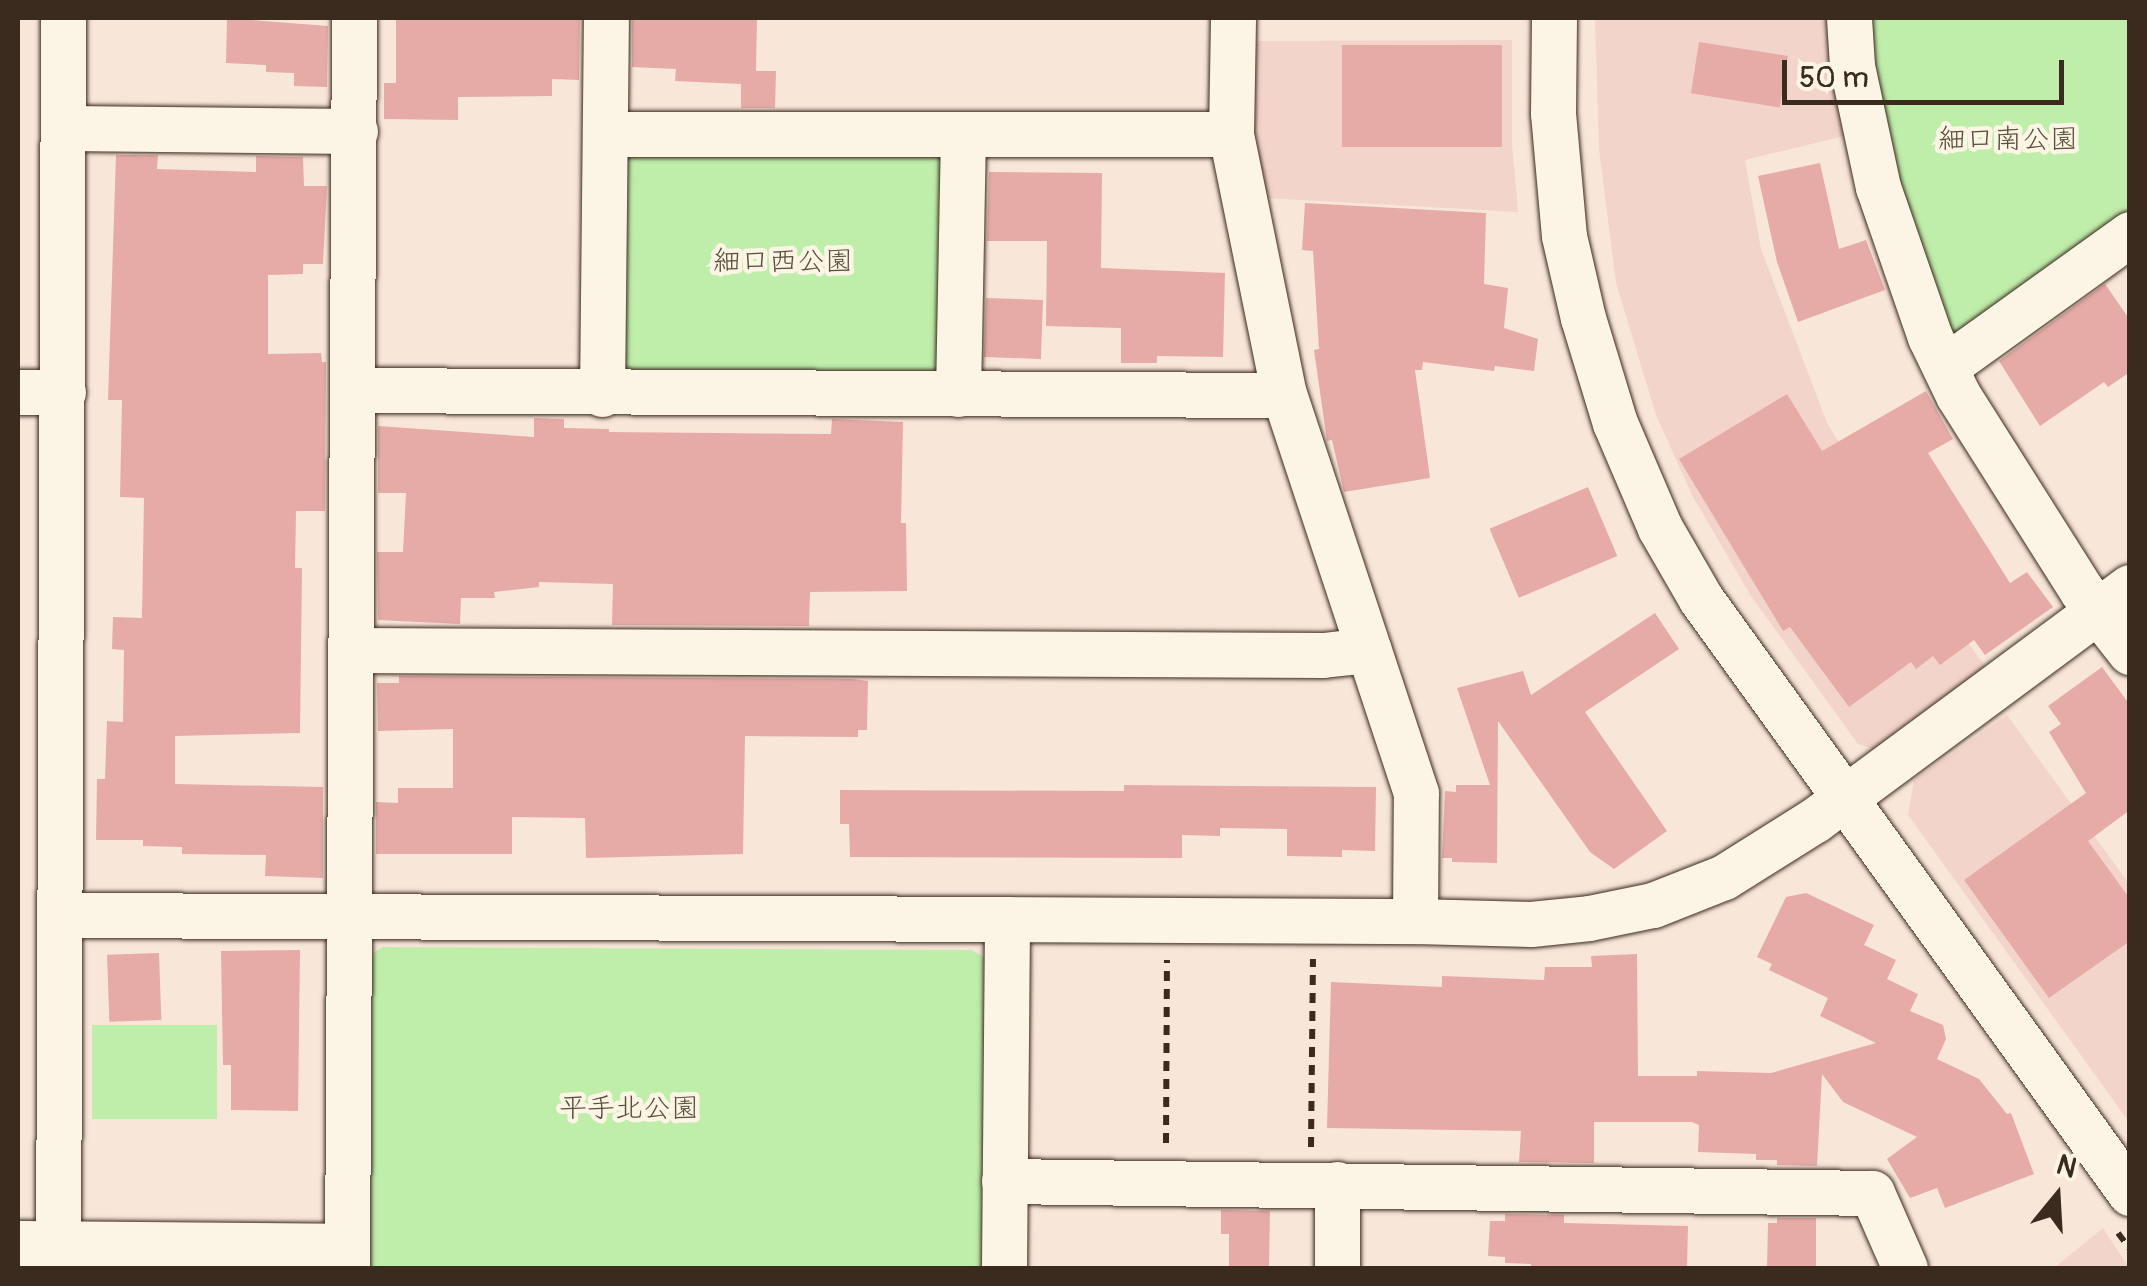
<!DOCTYPE html>
<meta charset="utf-8">
<style>
body{margin:0}
#map{position:relative;width:2147px;height:1286px;overflow:hidden;background:#f8e6d9;font-family:Pangolin,"Klee One",sans-serif}
div>[style]{position:absolute}
.built>*{inset:0;background:#f3d4ca}
.green>*{inset:0;background:#bfedaa;transform-origin:0 0}
.building>*{inset:0;background:#e6aba7;transform-origin:0 0}
.path>*{height:6px;margin-top:-3px;transform-origin:0;background:repeating-linear-gradient(90deg,#3b2a1e 0 10px,transparent 0 18px)}
.roads{filter:drop-shadow(0 0 2px #3b2a1e) drop-shadow(0 0 2px #3b2a1e)}
.minor>*{height:45px;margin:-22.5px;padding:0 22.5px;transform-origin:22.5px;border-radius:22.5px;background:#fcf5e5}
span{translate:-50% -50%;white-space:nowrap;text-align:center;line-height:1.15;-webkit-text-stroke:9px #fcf5e5;paint-order:stroke}
.park-label{font-size:28px;color:#55513a}
.frame{position:absolute;inset:0;border:20px solid #3b2a1e;pointer-events:none}
.north{position:absolute;left:2007px;top:1146px;width:100px;height:100px;-webkit-text-stroke:8px #fcf5e5;paint-order:stroke;rotate:18deg;font-size:28px;font-weight:700;line-height:40px;text-align:center;color:#3b2a1e}
.north::after{content:'';display:block;margin:auto;width:35px;height:45px;background:#3b2a1e;clip-path:polygon(50% 0,100% 100%,50% 72%,0 100%)}
.scale{position:absolute;left:1782px;top:60px;width:282px;height:45px;box-sizing:border-box;border:5px solid #3b2a1e;border-top:0;padding-left:12px;font-size:30px;line-height:35px;white-space:nowrap;color:#3b2a1e;-webkit-text-stroke:8px #fcf5e5;paint-order:stroke}
</style>
<div id="map">
<div class="built">
<i style="clip-path:polygon(1595px 18px,1836px 18px,1853px 134px,1745px 160px,1761px 249px,1827px 423px,1930px 591px,1988px 670px,1876px 750px,1858px 744px,1751px 596px,1692px 495px,1656px 415px,1616px 283px,1599px 149px)"></i>
<i style="clip-path:polygon(1512px 40px,1512px 144px,1518px 212px,1266px 198px,1254px 135px,1255px 41px)"></i>
<i style="clip-path:polygon(2007px 715px,2129px 884px,2129px 1122px,1908px 815px,1914px 780px)"></i>
<i style="clip-path:polygon(2103px 1228px,2129px 1268px,2054px 1268px)"></i>
</div>
<div class="green">
<i style="clip-path:polygon(1864px 18px,2129px 18px,2129px 218px,1966px 340px,1945px 330px,1900px 219px)"></i>
<i style="clip-path:polygon(929px 146px,947px 161px,947px 361px,930px 378px,638px 379px,619px 365px,620px 162px,634px 147px)"></i>
<i style="clip-path:polygon(382px 947px,972px 950px,989px 960px,987px 1268px,364px 1268px,366px 959px)"></i>
<i style="left:92px;top:1025px;width:125px;height:94px"></i>
</div>
<div class="building">
<i style="clip-path:polygon(227px 18px,328px 26px,327px 87px,294px 86px,294px 73px,266px 72px,266px 65px,226px 63px)"></i>
<i style="clip-path:polygon(396px 18px,580px 18px,579px 80px,552px 79px,552px 96px,458px 97px,458px 120px,384px 119px,384px 83px,396px 83px)"></i>
<i style="clip-path:polygon(632px 18px,757px 18px,756px 71px,776px 71px,775px 108px,741px 108px,741px 84px,675px 81px,676px 69px,632px 67px)"></i>
<i style="left:1699px;top:42px;width:90px;height:52px;rotate:9deg"></i>
<i style="left:1342px;top:45px;width:160px;height:102px"></i>
<i style="clip-path:polygon(116px 155px,158px 155px,157px 169px,256px 172px,256px 156px,303px 157px,304px 186px,327px 186px,323px 264px,303px 264px,303px 274px,268px 275px,268px 354px,321px 353px,322px 362px,326px 362px,325px 511px,296px 511px,295px 568px,302px 568px,300px 733px,175px 736px,175px 784px,323px 787px,323px 878px,265px 876px,266px 855px,182px 854px,182px 847px,143px 846px,143px 840px,96px 840px,97px 779px,105px 779px,107px 721px,123px 722px,124px 650px,112px 649px,113px 617px,142px 618px,144px 498px,120px 497px,122px 400px,108px 400px)"></i>
<i style="clip-path:polygon(1820px 163px,1839px 249px,1866px 240px,1885px 290px,1798px 322px,1777px 262px,1758px 176px)"></i>
<i style="clip-path:polygon(989px 172px,1102px 173px,1101px 268px,1225px 273px,1223px 357px,1157px 356px,1157px 363px,1121px 363px,1121px 328px,1046px 326px,1047px 241px,987px 241px)"></i>
<i style="clip-path:polygon(1305px 203px,1486px 213px,1484px 284px,1508px 288px,1504px 328px,1538px 339px,1534px 371px,1495px 366px,1494px 371px,1423px 362px,1422px 370px,1415px 370px,1430px 478px,1344px 492px,1332px 440px,1327px 441px,1314px 350px,1319px 349px,1313px 251px,1302px 250px)"></i>
<i style="clip-path:polygon(2105px 284px,2130px 320px,2130px 372px,2108px 387px,2104px 382px,2040px 426px,1999px 361px)"></i>
<i style="left:986px;top:298px;width:57px;height:59px;rotate:2deg"></i>
<i style="clip-path:polygon(1926px 391px,1953px 439px,1928px 453px,2010px 583px,2027px 572px,2053px 607px,1985px 655px,1974px 640px,1940px 665px,1933px 656px,1916px 669px,1911px 662px,1849px 707px,1790px 627px,1783px 631px,1679px 459px,1787px 394px,1822px 451px)"></i>
<i style="clip-path:polygon(534px 418px,564px 419px,564px 428px,609px 429px,609px 432px,714px 433px,831px 434px,832px 419px,903px 422px,901px 523px,906px 523px,907px 591px,810px 592px,809px 626px,612px 625px,613px 584px,539px 582px,539px 587px,494px 592px,495px 598px,461px 598px,460px 624px,378px 620px,377px 552px,403px 552px,406px 493px,378px 493px,378px 426px,534px 437px)"></i>
<i style="left:1588px;top:487px;width:75px;height:107px;rotate:67deg"></i>
<i style="clip-path:polygon(1655px 613px,1679px 649px,1585px 712px,1667px 831px,1614px 869px,1590px 852px,1498px 721px,1497px 863px,1452px 862px,1452px 858px,1442px 858px,1445px 791px,1456px 792px,1456px 785px,1490px 785px,1457px 688px,1523px 671px,1531px 695px)"></i>
<i style="clip-path:polygon(2102px 667px,2130px 705px,2130px 810px,2088px 841px,2130px 899px,2130px 941px,2049px 998px,1964px 880px,2086px 793px,2049px 732px,2061px 724px,2048px 706px)"></i>
<i style="clip-path:polygon(399px 676px,852px 679px,868px 681px,867px 730px,858px 730px,858px 737px,745px 736px,743px 854px,586px 858px,585px 818px,512px 817px,512px 854px,376px 854px,376px 802px,398px 803px,398px 788px,453px 788px,453px 729px,378px 731px,377px 683px,399px 683px)"></i>
<i style="clip-path:polygon(1124px 785px,1376px 787px,1375px 851px,1342px 850px,1342px 857px,1287px 856px,1287px 829px,1220px 828px,1220px 836px,1182px 835px,1182px 858px,850px 857px,849px 824px,840px 824px,840px 790px,1124px 791px)"></i>
<i style="clip-path:polygon(1806px 893px,1874px 925px,1864px 945px,1896px 960px,1887px 979px,1918px 994px,1910px 1011px,1943px 1025px,1946px 1039px,1937px 1059px,1979px 1079px,2007px 1114px,2011px 1113px,2034px 1174px,1945px 1208px,1937px 1188px,1910px 1198px,1887px 1159px,1917px 1137px,1843px 1102px,1822px 1074px,1817px 1166px,1777px 1165px,1777px 1160px,1756px 1160px,1756px 1154px,1698px 1152px,1699px 1125px,1692px 1122px,1594px 1122px,1594px 1163px,1519px 1162px,1521px 1131px,1327px 1128px,1331px 982px,1442px 987px,1442px 976px,1544px 980px,1545px 967px,1592px 967px,1591px 956px,1637px 954px,1638px 1076px,1697px 1076px,1697px 1071px,1771px 1073px,1876px 1043px,1820px 1016px,1828px 998px,1769px 970px,1772px 964px,1757px 957px,1786px 897px)"></i>
<i style="clip-path:polygon(300px 950px,298px 1111px,231px 1110px,231px 1065px,223px 1065px,221px 951px)"></i>
<i style="left:159px;top:953px;width:67px;height:52px;rotate:88deg"></i>
<i style="clip-path:polygon(1221px 1210px,1270px 1211px,1269px 1268px,1229px 1268px,1229px 1234px,1221px 1234px)"></i>
<i style="clip-path:polygon(1505px 1214px,1564px 1215px,1564px 1223px,1688px 1226px,1687px 1268px,1531px 1268px,1531px 1264px,1505px 1263px,1505px 1257px,1488px 1256px,1490px 1221px,1505px 1221px)"></i>
<i style="clip-path:polygon(1777px 1218px,1816px 1218px,1816px 1268px,1767px 1268px,1768px 1223px,1777px 1223px)"></i>
</div>
<div class="path">
<i style="left:1166px;top:1143px;width:183px;rotate:-89.7deg"></i>
<i style="left:1311px;top:1147px;width:188px;rotate:-89.4deg"></i>
<i style="left:2118px;top:1233px;width:20px;rotate:53deg"></i>
</div>
<div class="roads">
<div class="minor">
<i style="left:1554px;top:18px;width:95px;rotate:90.6deg"></i>
<i style="left:1553px;top:113px;width:123px;rotate:84.9deg"></i>
<i style="left:1564px;top:236px;width:84px;rotate:77deg"></i>
<i style="left:1583px;top:318px;width:110px;rotate:73.1deg"></i>
<i style="left:1615px;top:423px;width:114px;rotate:66.8deg"></i>
<i style="left:1660px;top:528px;width:82px;rotate:60deg"></i>
<i style="left:1701px;top:599px;width:733px;rotate:54.16deg"></i>
<i style="left:1849px;top:18px;width:48px;rotate:86.4deg"></i>
<i style="left:1852px;top:66px;width:124px;rotate:77.9deg"></i>
<i style="left:1878px;top:187px;width:159px;rotate:70.9deg"></i>
<i style="left:1930px;top:337px;width:64px;rotate:64.2deg"></i>
<i style="left:1958px;top:395px;width:232px;rotate:57.7deg"></i>
<i style="left:2082px;top:591px;width:78px;rotate:51.8deg"></i>
<i style="left:65px;top:128px;width:290px;rotate:0.6deg"></i>
<i style="left:606px;top:134px;width:625px"></i>
<i style="left:1945px;top:367px;width:228px;rotate:-35.7deg"></i>
<i style="left:353px;top:390px;width:931px;rotate:0.31deg"></i>
<i style="left:18px;top:392px;width:45px"></i>
<i style="left:602px;top:394px;width:376px;rotate:-89.4deg"></i>
<i style="left:958px;top:394px;width:258px;rotate:-88.9deg"></i>
<i style="left:350px;top:650px;width:973px;rotate:0.29deg"></i>
<i style="left:1323px;top:655px;width:46px;rotate:-6.2deg"></i>
<i style="left:59px;top:915px;width:948px;rotate:0.24deg"></i>
<i style="left:1415px;top:921px;width:116px;rotate:1.5deg"></i>
<i style="left:1531px;top:924px;width:58px;rotate:-5.9deg"></i>
<i style="left:1589px;top:918px;width:65px;rotate:-11.5deg"></i>
<i style="left:1653px;top:905px;width:76px;rotate:-21.5deg"></i>
<i style="left:1724px;top:877px;width:107px;rotate:-32.1deg"></i>
<i style="left:1815px;top:820px;width:392px;rotate:-36.5deg"></i>
<i style="left:1004px;top:1181px;width:868px;rotate:0.79deg"></i>
<i style="left:1872px;top:1193px;width:82px;rotate:66.3deg"></i>
<i style="left:18px;top:1243px;width:329px;rotate:0.5deg"></i>
<i style="left:58px;top:1268px;width:1250px;rotate:-89.77deg"></i>
<i style="left:347px;top:1268px;width:1250px;rotate:-89.68deg"></i>
<i style="left:1004px;top:1268px;width:349px;rotate:-89.5deg"></i>
<i style="left:1007px;top:919px;width:408px;rotate:0.3deg"></i>
<i style="left:1415px;top:921px;width:128px;rotate:-89.6deg"></i>
<i style="left:1416px;top:793px;width:419px;rotate:-108.3deg"></i>
<i style="left:1284px;top:395px;width:266px;rotate:-101.5deg"></i>
<i style="left:1231px;top:134px;width:116px;rotate:-89deg"></i>
<i style="left:1337px;top:1268px;width:84px;rotate:-90deg"></i>
</div>
</div>
<div class="park-label">
<span style="left:2008px;top:140px">細口南公園</span>
<span style="left:783px;top:262px">細口西公園</span>
<span style="left:629px;top:1109px">平手北公園</span>
</div>
<div class="frame"></div>
<div class="north">N</div>
<div class="scale">50 m</div>
</div>
